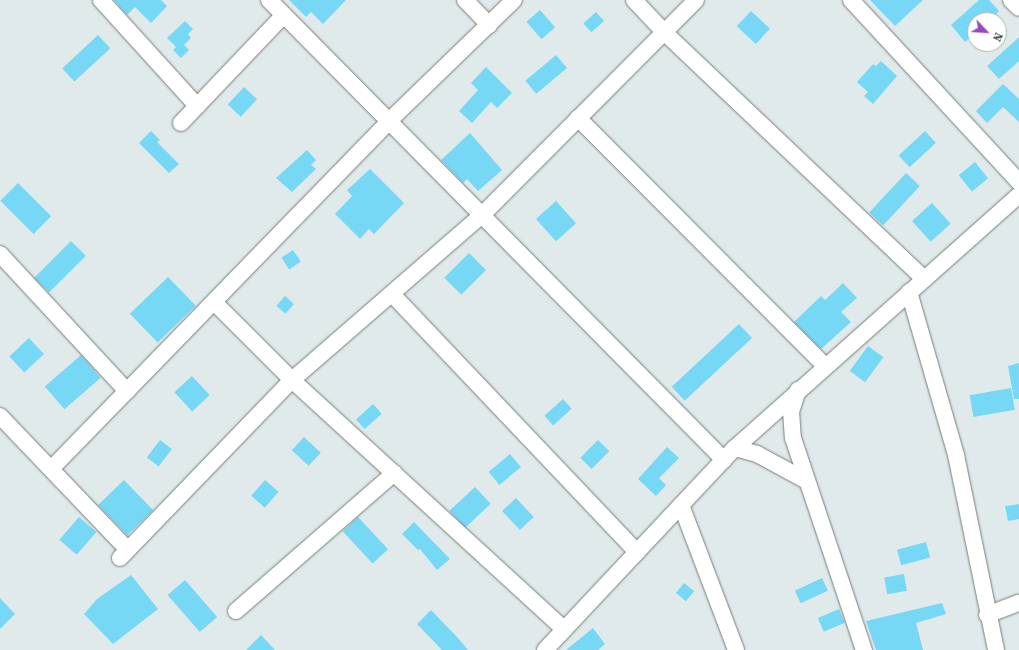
<!DOCTYPE html>
<style>
body{margin:0}
#map{position:relative;width:1019px;height:650px;overflow:hidden;background:#e1eaea;font-family:"Source Serif 4",serif}
div>[style]{position:absolute}
.building>*{inset:0;background:#77d8f5;transform-origin:0 0}
.roads{filter:drop-shadow(0 0 1px #757d7d) drop-shadow(0 0 1px #757d7d)}
.minor>*{height:16px;margin:-8px;padding:0 8px;transform-origin:8px;border-radius:8px;background:#fff}
span{translate:-50% -50%;white-space:nowrap;text-align:center;line-height:1.15;-webkit-text-stroke:3px #fff;paint-order:stroke}
.north{position:absolute;left:967px;top:12px;width:40px;height:40px;box-sizing:border-box;background:#fff;border:1px solid #afb1b1;border-radius:50%;rotate:115deg;font-size:11px;font-weight:700;line-height:16px;text-align:center;color:#383c3c}
.north::after{content:'';display:block;margin:auto;width:14px;height:18px;background:#964abc;clip-path:polygon(50% 0,100% 100%,50% 72%,0 100%)}
</style>
<div id="map">
<div class="building">
<i style="clip-path:polygon(114px 0,161px 0,167px 6px,151px 23px,135px 7px,127px 15px)"></i>
<i style="clip-path:polygon(289px 0,346px 0,323px 24px,311px 12px,306px 17px)"></i>
<i style="clip-path:polygon(870px 0,923px 0,895px 26px)"></i>
<i style="clip-path:polygon(979px 0,989px 0,999px 11px,990px 20px,975px 20px,975px 33px,965px 42px,951px 25px)"></i>
<i style="left:540px;top:10px;width:23px;height:18px;rotate:49deg"></i>
<i style="left:751px;top:11px;width:26px;height:21px;rotate:43deg"></i>
<i style="left:596px;top:12px;width:12px;height:17px;rotate:48deg"></i>
<i style="clip-path:polygon(185px 21px,193px 29px,188px 34px,191px 38px,184px 45px,189px 50px,181px 58px,173px 50px,176px 47px,167px 38px)"></i>
<i style="left:98px;top:35px;width:18px;height:49px;rotate:47deg"></i>
<i style="clip-path:polygon(1019px 37px,1019px 61px,999px 79px,987px 66px)"></i>
<i style="left:556px;top:55px;width:17px;height:40px;rotate:50deg"></i>
<i style="clip-path:polygon(881px 61px,897px 76px,873px 104px,864px 96px,868px 92px,857px 82px,873px 64px,876px 66px)"></i>
<i style="clip-path:polygon(486px 67px,512px 93px,497px 108px,491px 102px,472px 123px,459px 111px,478px 90px,471px 83px)"></i>
<i style="clip-path:polygon(1003px 84px,1019px 99px,1019px 122px,1003px 107px,987px 123px,976px 111px)"></i>
<i style="left:244px;top:87px;width:18px;height:24px;rotate:43deg"></i>
<i style="clip-path:polygon(151px 131px,160px 140px,157px 142px,179px 164px,169px 173px,139px 143px)"></i>
<i style="left:925px;top:131px;width:16px;height:36px;rotate:47deg"></i>
<i style="clip-path:polygon(470px 133px,502px 170px,478px 191px,467px 179px,463px 183px,441px 160px)"></i>
<i style="clip-path:polygon(307px 150px,316px 160px,311px 165px,316px 169px,292px 192px,276px 178px)"></i>
<i style="left:975px;top:162px;width:21px;height:21px;rotate:51deg"></i>
<i style="clip-path:polygon(370px 169px,404px 203px,374px 234px,369px 229px,360px 239px,335px 214px,352px 196px,347px 190px)"></i>
<i style="left:906px;top:173px;width:19px;height:54px;rotate:43deg"></i>
<i style="left:18px;top:183px;width:47px;height:25px;rotate:45deg"></i>
<i style="left:556px;top:201px;width:30px;height:27px;rotate:48deg"></i>
<i style="left:932px;top:203px;width:28px;height:27px;rotate:48deg"></i>
<i style="left:71px;top:241px;width:21px;height:52px;rotate:45deg"></i>
<i style="left:293px;top:250px;width:14px;height:14px;rotate:56deg"></i>
<i style="left:469px;top:253px;width:24px;height:35px;rotate:45deg"></i>
<i style="left:168px;top:277px;width:40px;height:53px;rotate:46deg"></i>
<i style="clip-path:polygon(843px 283px,857px 298px,841px 312px,851px 322px,821px 349px,794px 322px,821px 296px,825px 300px)"></i>
<i style="left:285px;top:296px;width:12px;height:13px;rotate:42deg"></i>
<i style="left:739px;top:324px;width:19px;height:92px;rotate:47deg"></i>
<i style="left:29px;top:338px;width:22px;height:27px;rotate:47deg"></i>
<i style="left:868px;top:346px;width:19px;height:31px;rotate:36deg"></i>
<i style="left:81px;top:355px;width:30px;height:48px;rotate:49deg"></i>
<i style="clip-path:polygon(1019px 363px,1019px 399px,1014px 399px,1008px 366px)"></i>
<i style="left:192px;top:376px;width:26px;height:24px;rotate:47deg"></i>
<i style="left:1011px;top:388px;width:22px;height:42px;rotate:80deg"></i>
<i style="left:563px;top:399px;width:13px;height:25px;rotate:48deg"></i>
<i style="left:373px;top:404px;width:13px;height:23px;rotate:48deg"></i>
<i style="left:304px;top:437px;width:23px;height:18px;rotate:43deg"></i>
<i style="left:160px;top:440px;width:15px;height:22px;rotate:37deg"></i>
<i style="left:598px;top:440px;width:16px;height:25px;rotate:45deg"></i>
<i style="clip-path:polygon(667px 447px,679px 458px,659px 478px,666px 485px,656px 496px,638px 479px)"></i>
<i style="left:510px;top:454px;width:17px;height:28px;rotate:50deg"></i>
<i style="left:124px;top:480px;width:42px;height:36px;rotate:46deg"></i>
<i style="left:265px;top:480px;width:18px;height:21px;rotate:41deg"></i>
<i style="left:475px;top:487px;width:23px;height:35px;rotate:47deg"></i>
<i style="left:516px;top:498px;width:26px;height:19px;rotate:47deg"></i>
<i style="clip-path:polygon(1019px 504px,1019px 519px,1008px 521px,1005px 506px)"></i>
<i style="left:79px;top:517px;width:23px;height:30px;rotate:41deg"></i>
<i style="left:358px;top:517px;width:44px;height:21px;rotate:47deg"></i>
<i style="clip-path:polygon(414px 522px,450px 559px,437px 570px,420px 549px,418px 550px,402px 534px)"></i>
<i style="left:926px;top:542px;width:16px;height:30px;rotate:75deg"></i>
<i style="left:904px;top:574px;width:17px;height:20px;rotate:80deg"></i>
<i style="clip-path:polygon(131px 575px,158px 609px,113px 644px,84px 614px,97px 599px)"></i>
<i style="left:822px;top:578px;width:14px;height:30px;rotate:65deg"></i>
<i style="left:185px;top:580px;width:49px;height:23px;rotate:49deg"></i>
<i style="left:684px;top:583px;width:13px;height:13px;rotate:39deg"></i>
<i style="clip-path:polygon(0 598px,15px 614px,0 629px)"></i>
<i style="clip-path:polygon(942px 603px,946px 614px,916px 623px,923px 650px,876px 650px,866px 621px)"></i>
<i style="left:839px;top:609px;width:15px;height:23px;rotate:67deg"></i>
<i style="clip-path:polygon(431px 610px,458px 638px,468px 650px,442px 650px,417px 624px)"></i>
<i style="clip-path:polygon(593px 628px,605px 644px,598px 650px,566px 650px)"></i>
<i style="clip-path:polygon(261px 635px,275px 650px,246px 650px)"></i>
</div>
<div class="roads">
<div class="minor">
<i style="left:101px;top:0;width:143px;rotate:47.8deg"></i>
<i style="left:269px;top:0;width:647px;rotate:45.31deg"></i>
<i style="left:465px;top:0;width:35px;rotate:46deg"></i>
<i style="left:634px;top:0;width:44px;rotate:46.8deg"></i>
<i style="left:664px;top:32px;width:359px;rotate:43.5deg"></i>
<i style="left:851px;top:0;width:248px;rotate:47.3deg"></i>
<i style="left:1011px;top:0;width:11px;rotate:45deg"></i>
<i style="left:578px;top:118px;width:350px;rotate:45.1deg"></i>
<i style="left:181px;top:123px;width:149px;rotate:-46.4deg"></i>
<i style="left:0;top:254px;width:187px;rotate:47.2deg"></i>
<i style="left:909px;top:292px;width:170px;rotate:73.9deg"></i>
<i style="left:956px;top:455px;width:199px;rotate:78.4deg"></i>
<i style="left:392px;top:294px;width:356px;rotate:46.5deg"></i>
<i style="left:214px;top:302px;width:110px;rotate:45deg"></i>
<i style="left:292px;top:380px;width:369px;rotate:42.5deg"></i>
<i style="left:798px;top:390px;width:22px;rotate:108deg"></i>
<i style="left:791px;top:411px;width:27px;rotate:86deg"></i>
<i style="left:793px;top:438px;width:224px;rotate:71.5deg"></i>
<i style="left:0;top:416px;width:185px;rotate:46.3deg"></i>
<i style="left:735px;top:448px;width:23px;rotate:15deg"></i>
<i style="left:757px;top:454px;width:57px;rotate:28.4deg"></i>
<i style="left:51px;top:469px;width:485px;rotate:-45.8deg"></i>
<i style="left:389px;top:121px;width:174px;rotate:-44.1deg"></i>
<i style="left:681px;top:505px;width:155px;rotate:69.2deg"></i>
<i style="left:120px;top:558px;width:248px;rotate:-46deg"></i>
<i style="left:292px;top:380px;width:252px;rotate:-41deg"></i>
<i style="left:482px;top:215px;width:303px;rotate:-45.1deg"></i>
<i style="left:236px;top:611px;width:210px;rotate:-41.1deg"></i>
<i style="left:987px;top:615px;width:34px;rotate:-21deg"></i>
<i style="left:545px;top:650px;width:277px;rotate:-46.8deg"></i>
<i style="left:735px;top:448px;width:380px;rotate:-41.7deg"></i>
</div>
</div>
<div class="north">N</div>
</div>
